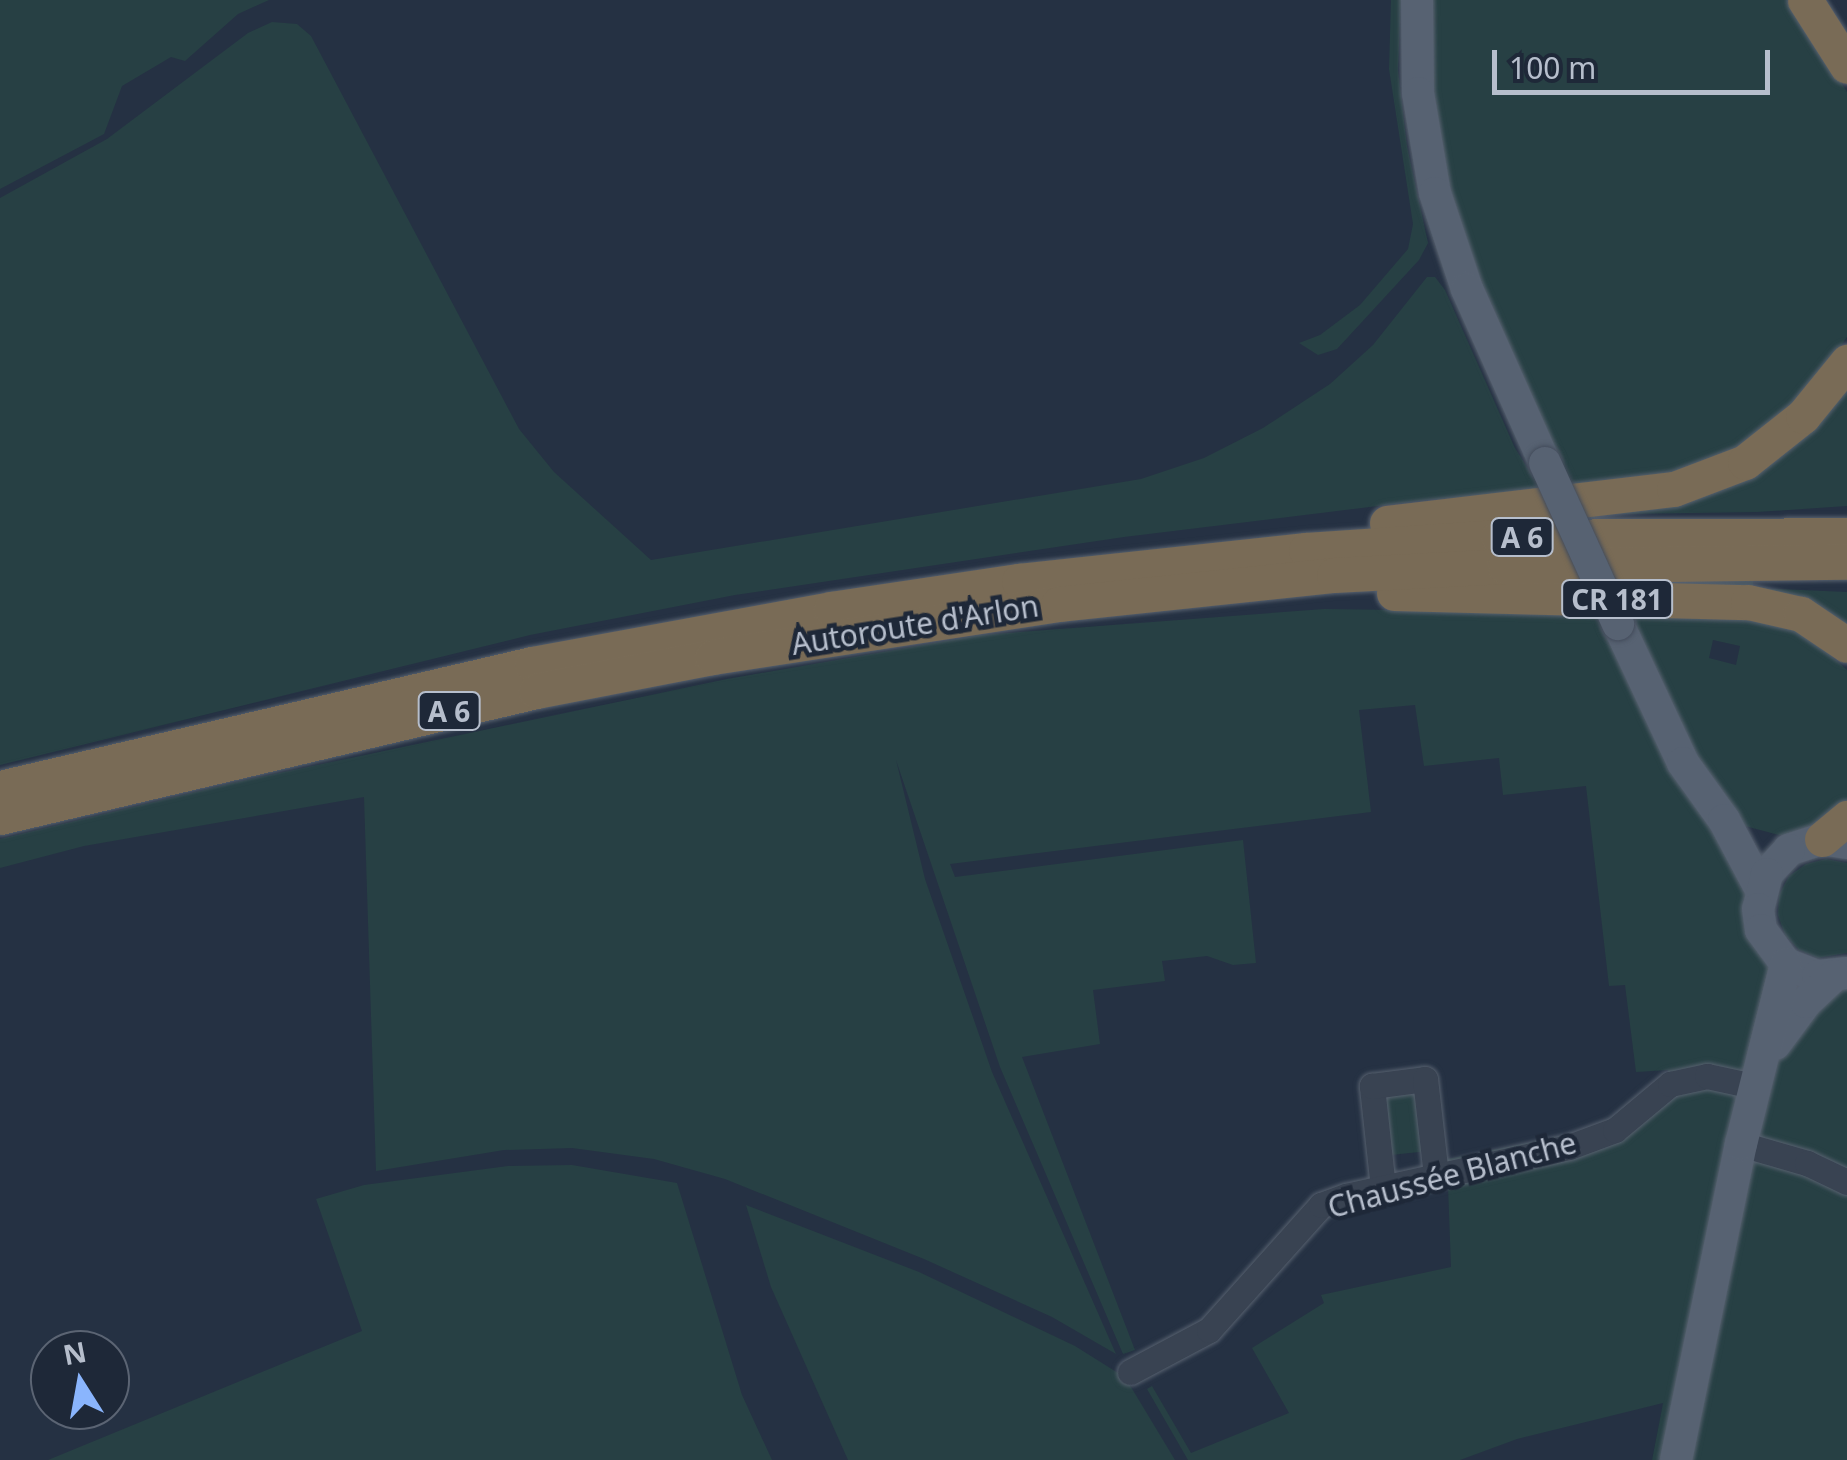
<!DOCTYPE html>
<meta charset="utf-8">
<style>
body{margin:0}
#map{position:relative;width:1847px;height:1460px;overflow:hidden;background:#253143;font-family:"Noto Sans",sans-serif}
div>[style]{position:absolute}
.green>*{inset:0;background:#274044;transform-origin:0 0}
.roads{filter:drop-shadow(0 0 2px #57616f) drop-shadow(0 0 2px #57616f)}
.minor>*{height:25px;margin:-12.5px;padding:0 12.5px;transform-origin:12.5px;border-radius:12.5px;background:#394352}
.major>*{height:32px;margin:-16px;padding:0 16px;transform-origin:16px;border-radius:16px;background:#576272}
.highway>*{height:35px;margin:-17.5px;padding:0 17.5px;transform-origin:17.5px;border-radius:17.5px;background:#796b56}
.bridges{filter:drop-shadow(0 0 2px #434c5b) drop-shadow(0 0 2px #434c5b)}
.major-bridge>*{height:32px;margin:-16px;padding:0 16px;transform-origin:16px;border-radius:16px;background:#576272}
span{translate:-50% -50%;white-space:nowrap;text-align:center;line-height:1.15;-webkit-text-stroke:9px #1e2838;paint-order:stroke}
.shield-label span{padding:2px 8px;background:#1e2838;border:2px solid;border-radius:8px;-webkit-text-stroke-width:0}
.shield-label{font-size:28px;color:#b6becc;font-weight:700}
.street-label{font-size:30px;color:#b6becc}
.north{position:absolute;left:30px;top:1330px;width:100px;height:100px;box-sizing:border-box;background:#1e2838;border:2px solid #5b6473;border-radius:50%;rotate:349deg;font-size:28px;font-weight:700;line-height:40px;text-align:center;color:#b6becc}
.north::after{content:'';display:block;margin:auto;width:35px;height:45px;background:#8ab5fd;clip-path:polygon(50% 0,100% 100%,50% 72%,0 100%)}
.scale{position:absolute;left:1492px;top:50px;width:278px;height:45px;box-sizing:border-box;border:5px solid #b6becc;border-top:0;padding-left:12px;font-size:30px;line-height:35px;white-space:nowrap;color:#b6becc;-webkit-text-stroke:8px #1e2838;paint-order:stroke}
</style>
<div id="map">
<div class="green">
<i style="clip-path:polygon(0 0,288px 0,269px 0,238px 14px,185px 61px,171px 57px,122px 86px,104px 134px,0 189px)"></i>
<i style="clip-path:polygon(1391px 0,1401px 0,1398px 70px,1407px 146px,1428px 243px,1419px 260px,1337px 349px,1318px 355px,1299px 343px,1320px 335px,1360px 305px,1408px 249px,1413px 224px,1389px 69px)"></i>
<i style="clip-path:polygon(1430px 0,1787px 0,1802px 18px,1847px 92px,1847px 337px,1809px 391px,1741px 448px,1684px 473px,1573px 491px,1467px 248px,1448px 185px,1427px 81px)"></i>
<i style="clip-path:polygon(272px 22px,297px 24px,311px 36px,519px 429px,554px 472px,651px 560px,1141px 479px,1204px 458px,1263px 428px,1330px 384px,1373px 345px,1427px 277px,1435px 277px,1445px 290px,1515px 448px,1542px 491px,1427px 500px,1124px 537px,735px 595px,530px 635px,0 765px,0 198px,107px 139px,248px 33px)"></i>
<i style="clip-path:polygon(1847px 380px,1847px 506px,1758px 512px,1558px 515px,1677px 497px)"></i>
<i style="clip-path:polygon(1753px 581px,1753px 588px,1847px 592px,1847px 633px,1582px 583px)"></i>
<i style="clip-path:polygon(evenodd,1324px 609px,1748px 615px,1797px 626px,1847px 670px,1847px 799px,1843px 812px,1799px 835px,1779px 835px,1726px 821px,1780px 991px,1847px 983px,1847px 1460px,1652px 1460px,1663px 1403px,1517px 1439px,1460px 1460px,1188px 1460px,1147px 1389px,1152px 1386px,1191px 1453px,1289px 1413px,1252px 1348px,1324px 1303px,1321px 1295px,1451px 1267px,1447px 1159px,1567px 1135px,1612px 1120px,1670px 1084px,1668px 1070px,1636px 1072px,1625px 985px,1609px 986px,1586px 786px,1503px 795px,1499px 758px,1424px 766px,1415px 705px,1359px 710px,1371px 812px,950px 864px,955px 877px,1243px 840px,1256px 963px,1233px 965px,1207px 956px,1162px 961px,1165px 981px,1093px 990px,1100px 1044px,1022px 1057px,1135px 1350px,1123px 1354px,1000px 1067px,896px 760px,925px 879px,992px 1072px,1116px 1354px,1052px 1317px,924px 1259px,725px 1179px,654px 1159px,572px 1148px,504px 1150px,376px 1171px,364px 797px,84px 846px,0 868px,0 839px,241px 781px,727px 679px,980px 635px,1324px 609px,1713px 640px,1740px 646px,1736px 665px,1709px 658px,1713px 640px)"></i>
<i style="clip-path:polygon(1826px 859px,1847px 863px,1847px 953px,1818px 958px,1799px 950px,1785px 935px,1778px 915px,1779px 895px,1789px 876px,1806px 864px)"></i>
<i style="left:1425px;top:1079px;width:72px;height:53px;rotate:84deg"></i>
<i style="clip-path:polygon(572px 1165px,677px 1183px,742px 1395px,772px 1460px,48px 1460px,362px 1331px,316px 1199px,364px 1185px,508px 1166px)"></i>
<i style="clip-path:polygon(746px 1205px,919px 1272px,1075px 1346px,1118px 1373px,1131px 1387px,1175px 1460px,848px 1460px,771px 1287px)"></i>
</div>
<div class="roads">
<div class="minor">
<i style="left:1741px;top:1144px;width:69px;rotate:16.1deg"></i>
<i style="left:1807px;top:1163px;width:44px;rotate:25.4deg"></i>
<i style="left:1383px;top:1188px;width:103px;rotate:-96.2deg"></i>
<i style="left:1372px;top:1086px;width:53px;rotate:-7.5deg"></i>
<i style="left:1425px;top:1079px;width:98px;rotate:83.5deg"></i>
<i style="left:1130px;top:1372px;width:89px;rotate:-28deg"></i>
<i style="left:1209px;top:1330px;width:168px;rotate:-48.1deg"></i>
<i style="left:1321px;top:1205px;width:27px;rotate:-20deg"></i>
<i style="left:1346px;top:1196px;width:228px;rotate:-12.4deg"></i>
<i style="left:1569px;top:1147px;width:49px;rotate:-20.3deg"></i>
<i style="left:1615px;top:1130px;width:72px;rotate:-39.9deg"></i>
<i style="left:1670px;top:1084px;width:38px;rotate:-12deg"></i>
<i style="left:1707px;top:1076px;width:52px;rotate:12.2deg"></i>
</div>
<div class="major">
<i style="left:1417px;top:0;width:93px;rotate:89.4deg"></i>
<i style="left:1418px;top:93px;width:101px;rotate:80.4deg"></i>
<i style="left:1435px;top:193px;width:101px;rotate:71.6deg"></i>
<i style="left:1467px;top:289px;width:191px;rotate:65.9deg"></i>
<i style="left:1618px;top:624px;width:153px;rotate:64.9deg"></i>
<i style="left:1683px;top:763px;width:70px;rotate:54.3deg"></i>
<i style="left:1724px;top:820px;width:77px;rotate:62.1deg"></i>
<i style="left:1847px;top:843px;width:25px;rotate:-171deg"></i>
<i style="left:1822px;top:839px;width:35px;rotate:162deg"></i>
<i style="left:1789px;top:850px;width:33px;rotate:133deg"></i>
<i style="left:1767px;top:874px;width:36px;rotate:104deg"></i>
<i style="left:1758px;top:909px;width:21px;rotate:82deg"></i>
<i style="left:1761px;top:930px;width:42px;rotate:53.7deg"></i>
<i style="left:1786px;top:964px;width:34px;rotate:21deg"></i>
<i style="left:1818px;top:976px;width:29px;rotate:-6deg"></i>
<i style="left:1775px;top:1044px;width:52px;rotate:-53.6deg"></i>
<i style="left:1806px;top:1002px;width:38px;rotate:-43deg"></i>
<i style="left:1676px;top:1460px;width:323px;rotate:-78.4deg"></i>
<i style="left:1741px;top:1144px;width:186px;rotate:-76deg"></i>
</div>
<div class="highway">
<i style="left:1805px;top:0;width:78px;rotate:57.5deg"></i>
<i style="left:1387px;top:523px;width:289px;rotate:-6.8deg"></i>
<i style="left:1674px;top:489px;width:76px;rotate:-20.8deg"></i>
<i style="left:1745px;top:462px;width:74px;rotate:-38.4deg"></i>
<i style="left:1803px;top:416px;width:70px;rotate:-50.8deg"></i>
<i style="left:1394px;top:593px;width:354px;rotate:1.5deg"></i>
<i style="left:1748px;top:602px;width:54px;rotate:12.8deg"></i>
<i style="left:1801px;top:614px;width:55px;rotate:34deg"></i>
<i style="left:0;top:788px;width:546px;rotate:-13.12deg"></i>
<i style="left:532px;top:664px;width:304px;rotate:-10.4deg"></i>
<i style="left:831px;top:609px;width:190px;rotate:-8.5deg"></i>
<i style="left:1019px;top:581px;width:289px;rotate:-6.2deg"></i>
<i style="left:1306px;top:550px;width:192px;rotate:-3.9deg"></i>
<i style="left:1498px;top:537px;width:349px;rotate:-0.3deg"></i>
<i style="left:0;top:817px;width:551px;rotate:-13.23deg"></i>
<i style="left:536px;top:691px;width:179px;rotate:-10.9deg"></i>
<i style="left:712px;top:657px;width:350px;rotate:-8.7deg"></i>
<i style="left:1058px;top:604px;width:278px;rotate:-6deg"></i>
<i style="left:1334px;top:575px;width:171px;rotate:-3deg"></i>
<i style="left:1505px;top:566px;width:342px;rotate:-0.7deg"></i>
<i style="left:1822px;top:839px;width:33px;rotate:-40deg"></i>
</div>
</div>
<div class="bridges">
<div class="major-bridge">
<i style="left:1545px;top:463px;width:177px;rotate:65.6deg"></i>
</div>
</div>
<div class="shield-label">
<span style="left:1522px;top:537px">A 6</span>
<span style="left:1617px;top:599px">CR 181</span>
<span style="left:449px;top:711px">A 6</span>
</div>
<div class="street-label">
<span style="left:915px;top:625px;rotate:-9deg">Autoroute d'Arlon</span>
<span style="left:1452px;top:1175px;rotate:-15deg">Chaussée Blanche</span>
</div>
<div class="north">N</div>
<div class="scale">100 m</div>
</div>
